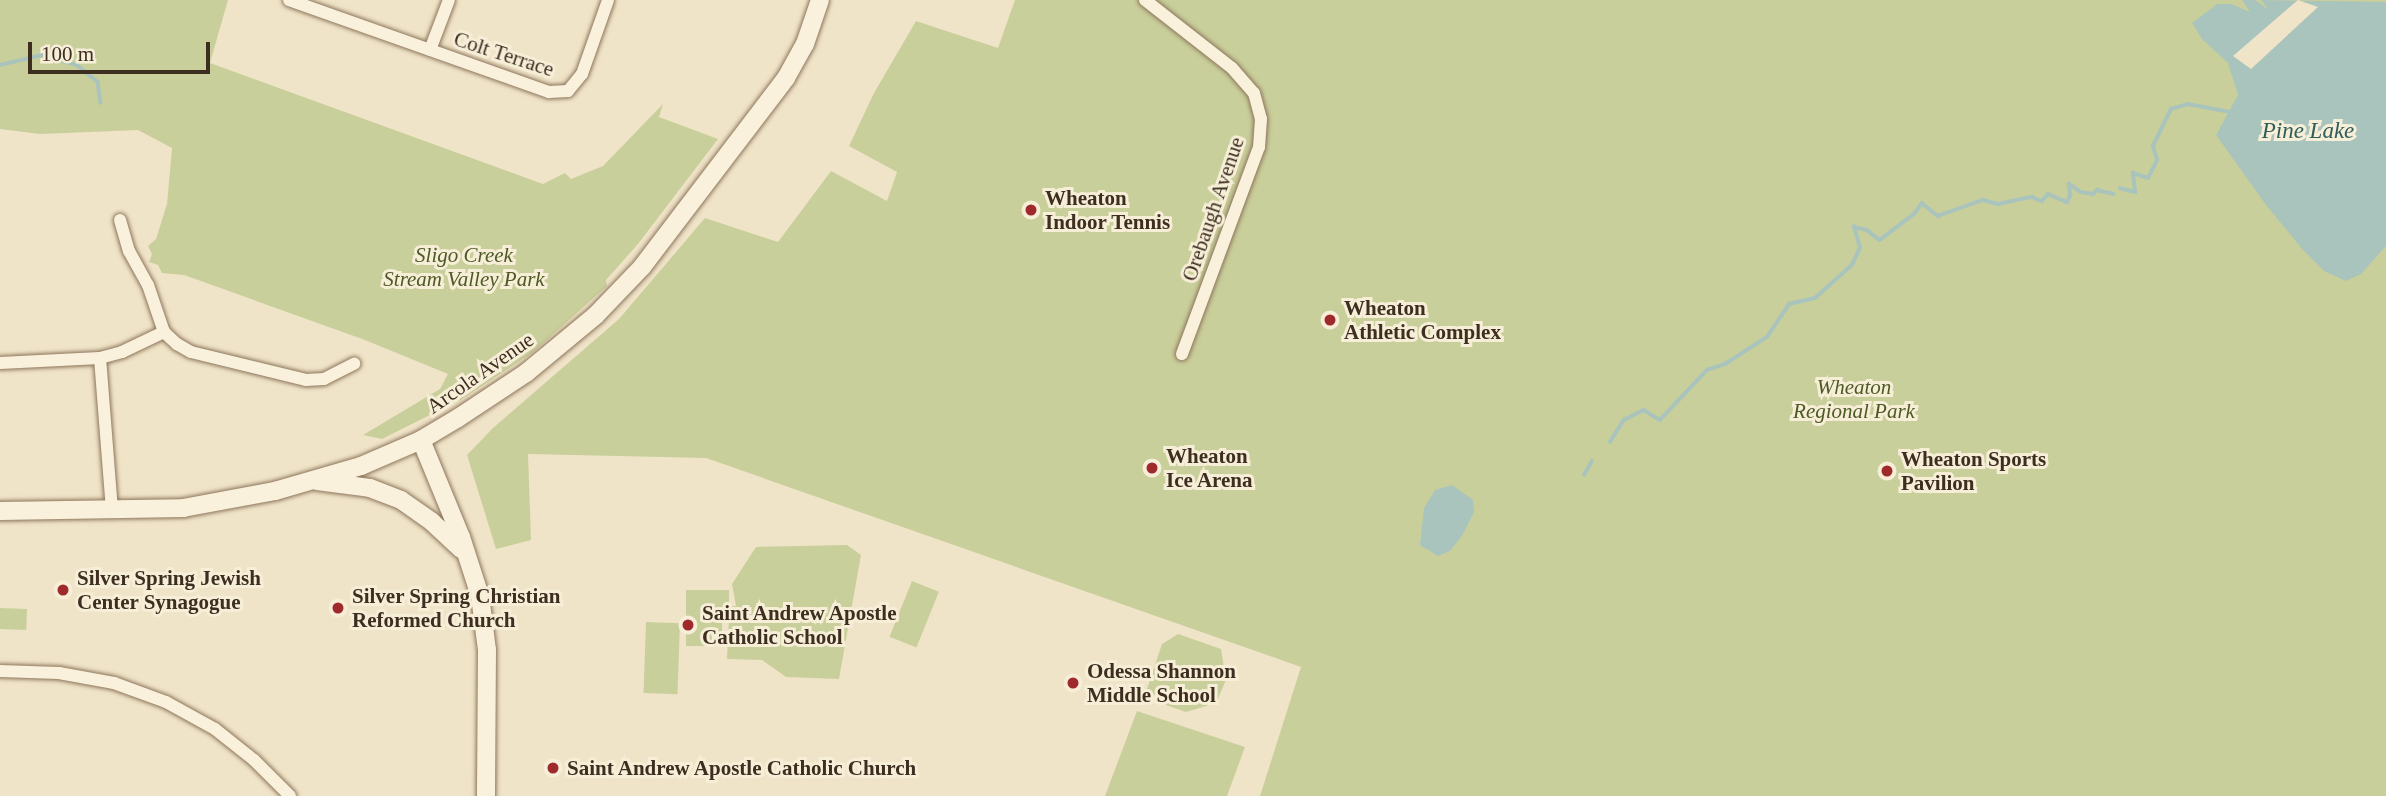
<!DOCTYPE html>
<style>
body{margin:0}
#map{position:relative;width:2386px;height:796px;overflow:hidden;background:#f0e4c8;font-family:Georgia,serif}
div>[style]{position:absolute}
.green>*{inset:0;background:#c9cf9b;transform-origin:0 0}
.water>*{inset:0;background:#a9c4bc}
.pier>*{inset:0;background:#f0e4c8}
.stream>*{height:3.5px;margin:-1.75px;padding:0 1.75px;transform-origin:1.75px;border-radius:1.75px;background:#a9c4bc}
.roads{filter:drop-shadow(0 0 2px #8d765c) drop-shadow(0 0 2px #8d765c)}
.street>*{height:12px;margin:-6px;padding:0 6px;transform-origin:6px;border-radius:6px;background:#faf1dc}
.secondary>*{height:18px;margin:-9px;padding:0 9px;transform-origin:9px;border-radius:9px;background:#faf1dc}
.dots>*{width:19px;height:19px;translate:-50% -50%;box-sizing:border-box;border:4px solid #f7eed8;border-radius:50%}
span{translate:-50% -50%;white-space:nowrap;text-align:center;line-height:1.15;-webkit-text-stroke:6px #f7eed8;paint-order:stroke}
.street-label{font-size:21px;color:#3d2e20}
.poi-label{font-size:21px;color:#3d2e20;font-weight:700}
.left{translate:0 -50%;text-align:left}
.park-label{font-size:21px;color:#4d5a26;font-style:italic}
.water-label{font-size:23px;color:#2f5d5a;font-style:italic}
.scale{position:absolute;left:28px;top:42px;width:182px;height:32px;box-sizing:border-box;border:4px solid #3d2e20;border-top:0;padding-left:9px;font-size:21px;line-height:24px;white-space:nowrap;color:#3d2e20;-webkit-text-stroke:5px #f7eed8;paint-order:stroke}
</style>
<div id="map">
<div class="green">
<i style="clip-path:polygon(0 0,228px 0,210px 63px,543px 184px,565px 173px,571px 179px,603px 166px,663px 104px,659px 117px,718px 139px,638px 244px,606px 280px,607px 286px,532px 353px,462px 399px,382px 439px,363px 435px,440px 389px,448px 374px,365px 340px,184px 275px,162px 273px,158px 265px,149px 262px,152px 254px,148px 246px,156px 239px,167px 204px,172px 148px,138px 130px,40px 134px,0 129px)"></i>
<i style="clip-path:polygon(1015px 0,2386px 0,2386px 796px,1260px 796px,1301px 667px,706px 458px,528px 454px,531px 540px,496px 549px,467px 455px,493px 428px,619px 319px,705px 218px,778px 242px,831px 171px,887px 201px,897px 172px,849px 146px,874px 93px,916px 21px,998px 48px)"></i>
<i style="clip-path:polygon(847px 545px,861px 555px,839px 679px,786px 677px,762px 660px,727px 659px,729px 619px,722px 619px,722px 646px,686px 646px,686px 590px,729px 590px,729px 606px,736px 606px,732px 584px,756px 547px)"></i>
<i style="left:912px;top:581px;width:29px;height:60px;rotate:22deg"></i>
<i style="left:0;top:608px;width:27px;height:21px;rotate:2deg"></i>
<i style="left:646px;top:622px;width:34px;height:71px;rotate:2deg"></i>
<i style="clip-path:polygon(1178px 634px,1221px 649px,1226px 680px,1216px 703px,1186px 712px,1166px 705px,1147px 689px,1162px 644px)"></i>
<i style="clip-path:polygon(1137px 711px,1245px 747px,1227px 796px,1105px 796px)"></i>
</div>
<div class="water">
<i style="clip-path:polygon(2242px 0,2255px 0,2269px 10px,2261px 0,2386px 2px,2386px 246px,2361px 274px,2346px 281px,2324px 271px,2303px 250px,2266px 205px,2216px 135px,2238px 95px,2228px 63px,2202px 39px,2192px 23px,2217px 4px,2231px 4px,2250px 12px)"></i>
<i style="clip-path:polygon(1452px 485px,1473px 500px,1474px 512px,1462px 536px,1450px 551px,1438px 556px,1420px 545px,1424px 508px,1435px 490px)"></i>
</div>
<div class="pier">
<i style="clip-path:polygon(2298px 0,2318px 7px,2251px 69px,2233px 56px)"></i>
</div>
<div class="stream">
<i style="left:0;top:65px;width:43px;rotate:-13.4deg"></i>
<i style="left:42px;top:55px;width:36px;rotate:16deg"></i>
<i style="left:77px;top:65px;width:27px;rotate:39deg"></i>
<i style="left:98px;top:82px;width:21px;rotate:82deg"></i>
<i style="left:2120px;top:188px;width:16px;rotate:15deg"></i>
<i style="left:2135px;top:192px;width:19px;rotate:-96deg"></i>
<i style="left:2133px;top:173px;width:16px;rotate:18deg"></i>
<i style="left:2148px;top:178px;width:20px;rotate:-63deg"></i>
<i style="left:2157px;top:160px;width:15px;rotate:-106deg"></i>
<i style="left:2153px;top:146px;width:41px;rotate:-64.1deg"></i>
<i style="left:2171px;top:109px;width:18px;rotate:-16deg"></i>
<i style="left:2188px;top:104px;width:43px;rotate:10.8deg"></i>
<i style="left:1610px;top:442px;width:26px;rotate:-58deg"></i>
<i style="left:1624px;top:420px;width:22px;rotate:-27deg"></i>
<i style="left:1644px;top:410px;width:19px;rotate:32deg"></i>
<i style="left:1660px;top:420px;width:69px;rotate:-46.8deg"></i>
<i style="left:1707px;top:370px;width:19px;rotate:-18deg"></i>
<i style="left:1725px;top:364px;width:50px;rotate:-32.7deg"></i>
<i style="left:1767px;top:337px;width:40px;rotate:-56deg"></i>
<i style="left:1789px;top:304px;width:27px;rotate:-13deg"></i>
<i style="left:1815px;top:298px;width:50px;rotate:-41.7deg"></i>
<i style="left:1852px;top:265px;width:19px;rotate:-65deg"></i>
<i style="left:1860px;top:248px;width:22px;rotate:-106deg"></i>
<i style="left:1854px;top:227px;width:13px;rotate:13deg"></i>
<i style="left:1867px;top:230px;width:16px;rotate:38deg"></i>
<i style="left:1880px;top:240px;width:44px;rotate:-37.6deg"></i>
<i style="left:1915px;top:213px;width:12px;rotate:-55deg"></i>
<i style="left:1922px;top:203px;width:21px;rotate:39deg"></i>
<i style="left:1938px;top:216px;width:48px;rotate:-19.6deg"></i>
<i style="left:1983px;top:200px;width:16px;rotate:15deg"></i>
<i style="left:1998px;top:204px;width:35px;rotate:-12deg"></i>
<i style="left:2032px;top:197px;width:11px;rotate:22deg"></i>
<i style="left:2042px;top:201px;width:9px;rotate:-49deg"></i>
<i style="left:2048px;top:194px;width:21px;rotate:23deg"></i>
<i style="left:2067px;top:202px;width:7px;rotate:-63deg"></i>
<i style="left:2070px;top:196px;width:12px;rotate:-95deg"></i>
<i style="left:2069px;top:184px;width:14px;rotate:34deg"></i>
<i style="left:2081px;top:192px;width:12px;rotate:9deg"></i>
<i style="left:2093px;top:194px;width:6px;rotate:-45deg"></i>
<i style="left:2097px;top:190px;width:17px;rotate:13deg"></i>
<i style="left:1584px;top:475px;width:16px;rotate:-60deg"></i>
</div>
<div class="roads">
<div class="street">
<i style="left:289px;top:0;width:276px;rotate:19.5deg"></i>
<i style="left:549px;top:92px;width:19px;rotate:-3deg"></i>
<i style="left:568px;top:91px;width:22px;rotate:-51deg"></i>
<i style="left:582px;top:74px;width:78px;rotate:-70.6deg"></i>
<i style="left:1145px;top:0;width:110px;rotate:38deg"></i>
<i style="left:1232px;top:68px;width:33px;rotate:49deg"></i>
<i style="left:1254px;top:93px;width:27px;rotate:75deg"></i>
<i style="left:1261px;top:119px;width:28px;rotate:94deg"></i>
<i style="left:1259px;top:147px;width:221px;rotate:110.4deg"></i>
<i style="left:430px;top:50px;width:53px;rotate:-69.2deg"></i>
<i style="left:120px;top:220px;width:32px;rotate:74deg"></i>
<i style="left:129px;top:251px;width:39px;rotate:61deg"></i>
<i style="left:148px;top:285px;width:50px;rotate:71.2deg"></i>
<i style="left:164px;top:332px;width:18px;rotate:43deg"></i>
<i style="left:177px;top:344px;width:16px;rotate:30deg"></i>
<i style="left:191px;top:352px;width:118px;rotate:13.7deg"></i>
<i style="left:306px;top:380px;width:18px;rotate:-3deg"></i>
<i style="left:324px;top:379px;width:34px;rotate:-27deg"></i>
<i style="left:100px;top:358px;width:153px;rotate:85.5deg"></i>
<i style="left:0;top:363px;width:100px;rotate:-2.9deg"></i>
<i style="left:100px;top:358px;width:23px;rotate:-15deg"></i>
<i style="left:122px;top:352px;width:47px;rotate:-25.5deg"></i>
<i style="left:0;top:671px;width:59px;rotate:1.9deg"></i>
<i style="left:59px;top:673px;width:56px;rotate:10.3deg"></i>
<i style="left:114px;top:683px;width:55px;rotate:20.1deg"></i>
<i style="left:166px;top:702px;width:56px;rotate:28.9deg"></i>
<i style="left:215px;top:729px;width:50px;rotate:38.5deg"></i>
<i style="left:254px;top:760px;width:51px;rotate:45deg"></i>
</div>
<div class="secondary">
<i style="left:421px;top:440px;width:105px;rotate:67.6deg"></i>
<i style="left:461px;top:537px;width:62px;rotate:72.1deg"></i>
<i style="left:480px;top:596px;width:54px;rotate:82.6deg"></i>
<i style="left:487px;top:650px;width:146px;rotate:90.4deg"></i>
<i style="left:317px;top:481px;width:53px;rotate:7.5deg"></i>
<i style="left:370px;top:488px;width:33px;rotate:21deg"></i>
<i style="left:401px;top:500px;width:38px;rotate:35deg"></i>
<i style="left:432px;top:522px;width:40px;rotate:43deg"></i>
<i style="left:0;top:511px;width:183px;rotate:-0.9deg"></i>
<i style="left:183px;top:508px;width:94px;rotate:-10.5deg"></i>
<i style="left:275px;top:491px;width:90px;rotate:-16.2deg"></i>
<i style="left:361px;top:466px;width:65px;rotate:-23.4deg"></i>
<i style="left:421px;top:440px;width:43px;rotate:-30.7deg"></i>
<i style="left:458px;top:418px;width:82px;rotate:-33.5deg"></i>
<i style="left:526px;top:373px;width:91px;rotate:-39.6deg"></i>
<i style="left:596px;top:315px;width:66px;rotate:-46.2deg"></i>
<i style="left:642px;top:267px;width:238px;rotate:-52.7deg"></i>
<i style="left:786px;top:78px;width:39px;rotate:-61deg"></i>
<i style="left:805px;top:44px;width:46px;rotate:-71.2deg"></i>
</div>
</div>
<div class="dots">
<i style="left:1031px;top:210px;background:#9e2a2b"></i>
<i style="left:1330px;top:320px;background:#9e2a2b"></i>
<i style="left:1152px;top:468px;background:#9e2a2b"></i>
<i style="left:1887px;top:471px;background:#9e2a2b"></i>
<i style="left:63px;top:590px;background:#9e2a2b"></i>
<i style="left:338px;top:608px;background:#9e2a2b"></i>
<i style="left:688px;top:625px;background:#9e2a2b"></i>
<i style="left:1073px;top:683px;background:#9e2a2b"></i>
<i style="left:553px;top:768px;background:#9e2a2b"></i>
</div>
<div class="street-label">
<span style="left:504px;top:54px;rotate:18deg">Colt Terrace</span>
<span style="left:1213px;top:209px;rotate:-71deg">Orebaugh Avenue</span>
<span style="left:480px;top:373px;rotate:-35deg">Arcola Avenue</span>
</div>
<div class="poi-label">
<span class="left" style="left:1045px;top:210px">Wheaton<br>Indoor Tennis</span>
<span class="left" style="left:1344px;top:320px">Wheaton<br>Athletic Complex</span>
<span class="left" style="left:1166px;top:468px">Wheaton<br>Ice Arena</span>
<span class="left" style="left:1901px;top:471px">Wheaton Sports<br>Pavilion</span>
<span class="left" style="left:77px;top:590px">Silver Spring Jewish<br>Center Synagogue</span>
<span class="left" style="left:352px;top:608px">Silver Spring Christian<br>Reformed Church</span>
<span class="left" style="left:702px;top:625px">Saint Andrew Apostle<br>Catholic School</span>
<span class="left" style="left:1087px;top:683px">Odessa Shannon<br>Middle School</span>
<span class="left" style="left:567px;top:768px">Saint Andrew Apostle Catholic Church</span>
</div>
<div class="park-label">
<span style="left:464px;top:267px">Sligo Creek<br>Stream Valley Park</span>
<span style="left:1854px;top:399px">Wheaton<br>Regional Park</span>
</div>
<div class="water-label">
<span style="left:2308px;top:131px">Pine Lake</span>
</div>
<div class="scale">100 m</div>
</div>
